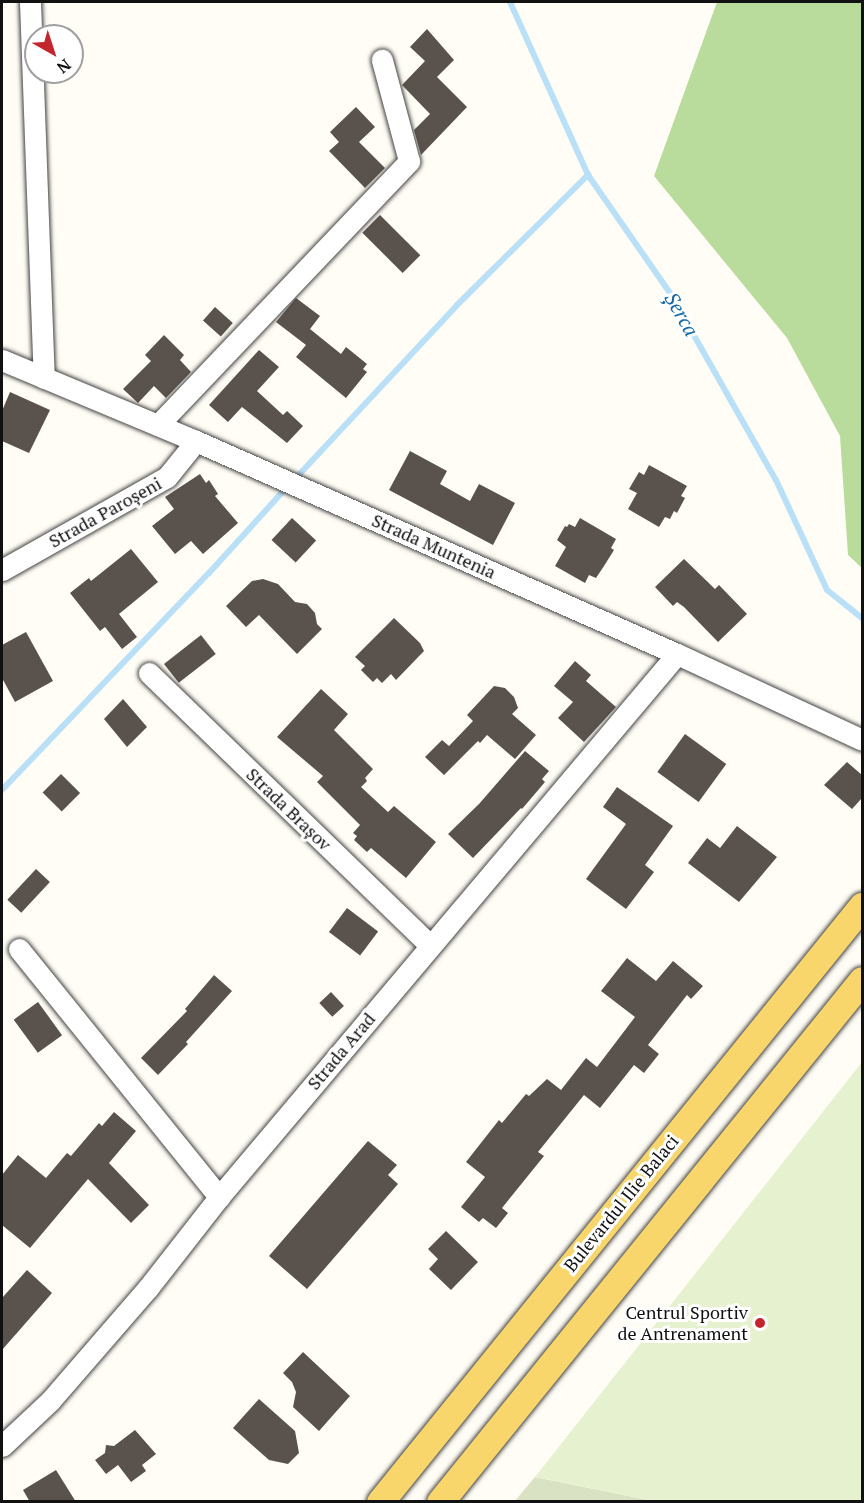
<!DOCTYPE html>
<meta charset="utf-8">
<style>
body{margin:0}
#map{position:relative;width:864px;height:1503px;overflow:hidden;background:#fffdf5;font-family:"PT Serif",serif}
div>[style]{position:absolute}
.forest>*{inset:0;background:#b9dc9c}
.cemetery>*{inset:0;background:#d9e3c4}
.pitch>*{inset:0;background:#e6f2cf}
.stream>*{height:6px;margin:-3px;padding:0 3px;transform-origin:3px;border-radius:3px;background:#b9e0f7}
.building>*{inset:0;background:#5a524d;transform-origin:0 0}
.roads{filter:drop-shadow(0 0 2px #444) drop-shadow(0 0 2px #444)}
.minor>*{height:21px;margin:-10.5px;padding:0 10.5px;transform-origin:10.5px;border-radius:10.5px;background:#fff}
.major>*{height:27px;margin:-13.5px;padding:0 13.5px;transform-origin:13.5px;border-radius:13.5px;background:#f9d66b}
.dots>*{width:16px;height:16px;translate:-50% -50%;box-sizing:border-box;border:3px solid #fff;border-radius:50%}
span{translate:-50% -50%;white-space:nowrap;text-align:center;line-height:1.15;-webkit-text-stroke:6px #fff;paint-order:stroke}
.street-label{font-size:18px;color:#111}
.poi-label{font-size:18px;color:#111}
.right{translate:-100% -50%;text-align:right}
.water-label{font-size:20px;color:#1768a6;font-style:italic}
.frame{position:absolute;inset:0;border:3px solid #111;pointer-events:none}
.north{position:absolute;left:24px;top:24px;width:60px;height:60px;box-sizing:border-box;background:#fff;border:2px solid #a0a0a0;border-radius:50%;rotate:141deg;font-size:16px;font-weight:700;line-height:24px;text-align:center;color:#111}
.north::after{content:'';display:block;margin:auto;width:21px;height:27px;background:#c4262e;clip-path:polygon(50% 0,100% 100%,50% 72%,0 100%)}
</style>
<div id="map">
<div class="forest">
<i style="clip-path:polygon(717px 2px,862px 2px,862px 568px,848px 555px,840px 436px,787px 338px,654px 176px)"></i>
</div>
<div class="cemetery">
<i style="clip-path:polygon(535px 1477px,653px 1501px,514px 1502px)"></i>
</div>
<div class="pitch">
<i style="clip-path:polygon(862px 1062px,862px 1501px,653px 1501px,535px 1477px)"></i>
</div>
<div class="stream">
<i style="left:510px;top:2px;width:190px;rotate:65.7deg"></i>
<i style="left:588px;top:175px;width:144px;rotate:55.2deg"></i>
<i style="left:670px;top:293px;width:215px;rotate:60.5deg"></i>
<i style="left:776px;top:480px;width:121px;rotate:65.1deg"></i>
<i style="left:827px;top:590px;width:45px;rotate:38.7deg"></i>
<i style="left:294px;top:480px;width:239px;rotate:-47deg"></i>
<i style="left:457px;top:305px;width:185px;rotate:-44.8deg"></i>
<i style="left:2px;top:790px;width:300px;rotate:-46.4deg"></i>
<i style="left:209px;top:573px;width:116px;rotate:-47.8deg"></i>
</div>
<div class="building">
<i style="clip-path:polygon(427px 29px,454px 60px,437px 77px,467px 107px,421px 155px,414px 130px,430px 114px,402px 85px,425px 61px,410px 47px)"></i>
<i style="clip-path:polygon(356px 107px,375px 127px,359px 142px,385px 168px,365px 188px,329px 151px,339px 142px,330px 132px)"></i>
<i style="left:380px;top:215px;width:57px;height:25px;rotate:45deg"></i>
<i style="clip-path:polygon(296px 298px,320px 316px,310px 329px,341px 354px,346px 347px,367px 364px,363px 369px,367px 372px,346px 398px,296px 357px,306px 345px,276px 322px)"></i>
<i style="left:215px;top:307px;width:24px;height:18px;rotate:42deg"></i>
<i style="clip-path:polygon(164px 335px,184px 355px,180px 360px,191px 372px,166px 398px,154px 386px,138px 403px,123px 389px,151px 361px,145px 355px)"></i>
<i style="clip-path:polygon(259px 350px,279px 367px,257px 391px,283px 415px,287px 411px,303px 426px,287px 443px,242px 407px,228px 422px,209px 405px)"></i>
<i style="clip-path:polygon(10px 392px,50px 410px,29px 453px,2px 441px,2px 411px)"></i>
<i style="clip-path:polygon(410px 451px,447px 471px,440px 484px,470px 501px,479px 484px,515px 503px,493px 545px,389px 490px)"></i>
<i style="clip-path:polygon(649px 465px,687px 486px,681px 496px,685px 498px,677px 513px,674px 511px,670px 519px,665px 517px,659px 527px,628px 509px,637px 493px,629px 489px,639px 472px,644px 475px)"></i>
<i style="clip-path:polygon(200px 474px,206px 483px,209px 480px,218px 494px,215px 496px,238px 523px,203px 554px,191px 541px,175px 554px,152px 526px,174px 509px,165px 497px)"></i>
<i style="left:292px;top:518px;width:33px;height:30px;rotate:43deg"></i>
<i style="clip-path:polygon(580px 518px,616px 539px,611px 548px,614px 550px,604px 566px,596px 578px,589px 575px,585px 583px,555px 566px,566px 547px,557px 540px,565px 526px,567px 527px,569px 524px,575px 527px)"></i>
<i style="clip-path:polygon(131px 549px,158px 582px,119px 614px,137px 637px,122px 649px,105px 627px,100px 631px,70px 593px,89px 578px,91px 581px)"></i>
<i style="clip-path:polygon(684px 559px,715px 589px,719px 585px,747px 614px,718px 642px,684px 607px,677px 602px,673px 606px,655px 587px)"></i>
<i style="clip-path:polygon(263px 579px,278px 584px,295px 602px,307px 604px,315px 613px,317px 624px,322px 629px,297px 654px,259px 615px,246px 627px,226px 606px,252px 581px)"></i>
<i style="clip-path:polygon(394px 618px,420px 643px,424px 651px,396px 680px,391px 674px,382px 683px,377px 678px,373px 682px,361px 670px,365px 666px,355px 657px)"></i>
<i style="clip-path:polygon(26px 632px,53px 681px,15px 702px,2px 678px,2px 645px)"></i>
<i style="left:201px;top:635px;width:24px;height:47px;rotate:52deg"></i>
<i style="clip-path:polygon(575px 661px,591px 675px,586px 681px,616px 707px,584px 742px,558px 718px,573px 702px,554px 686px)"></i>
<i style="clip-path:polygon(494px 686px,505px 688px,514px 697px,518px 708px,512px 714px,536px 735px,515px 759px,487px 735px,480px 743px,478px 741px,444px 775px,425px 757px,442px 740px,449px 746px,473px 721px,467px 715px)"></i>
<i style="clip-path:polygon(321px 689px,348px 714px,334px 730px,373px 769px,365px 778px,367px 781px,361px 787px,388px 812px,394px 806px,436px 842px,406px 878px,371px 848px,367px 852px,354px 840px,357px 836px,353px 833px,360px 825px,317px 782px,323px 776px,277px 737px)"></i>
<i style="clip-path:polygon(123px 699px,147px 727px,127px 747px,104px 719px)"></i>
<i style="left:685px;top:734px;width:51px;height:47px;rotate:36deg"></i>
<i style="clip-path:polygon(525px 751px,549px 771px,542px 779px,545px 782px,522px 809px,521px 808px,473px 858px,448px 834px,479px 804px)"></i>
<i style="clip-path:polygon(847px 762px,862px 775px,862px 798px,852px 809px,824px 785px)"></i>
<i style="left:61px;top:774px;width:27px;height:26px;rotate:45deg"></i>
<i style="clip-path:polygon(617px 787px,673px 826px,645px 865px,654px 872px,626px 909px,586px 879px,626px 824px,603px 807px)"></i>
<i style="clip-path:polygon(737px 826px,777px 857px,739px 902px,688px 863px,707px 838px,720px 848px)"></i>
<i style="left:36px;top:869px;width:19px;height:42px;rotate:43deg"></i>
<i style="left:347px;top:908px;width:39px;height:30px;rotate:37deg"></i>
<i style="clip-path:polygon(627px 958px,656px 981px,673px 961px,703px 986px,691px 999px,687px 995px,648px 1045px,659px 1054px,644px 1073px,634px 1065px,600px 1108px,584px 1095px,538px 1152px,544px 1156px,502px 1208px,508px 1213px,496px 1228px,483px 1218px,479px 1222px,461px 1207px,485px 1177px,466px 1162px,499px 1120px,502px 1123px,526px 1094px,529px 1096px,547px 1079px,561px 1090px,586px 1058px,597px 1067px,635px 1017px,601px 991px)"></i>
<i style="clip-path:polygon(214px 975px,232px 991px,186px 1042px,188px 1044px,158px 1075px,141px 1058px,187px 1011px,185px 1009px)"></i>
<i style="left:331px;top:992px;width:19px;height:16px;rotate:47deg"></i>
<i style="left:38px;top:1002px;width:41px;height:30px;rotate:54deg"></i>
<i style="clip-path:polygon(114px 1112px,136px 1131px,109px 1163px,149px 1205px,131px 1223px,88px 1179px,30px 1248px,2px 1225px,2px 1175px,18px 1155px,46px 1178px,67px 1153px,71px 1156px,99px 1123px,102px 1126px)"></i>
<i style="clip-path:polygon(368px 1141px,397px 1165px,388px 1175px,398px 1184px,307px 1289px,269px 1256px)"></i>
<i style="clip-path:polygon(446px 1231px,478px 1262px,451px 1290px,429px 1269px,438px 1259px,428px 1249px)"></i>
<i style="clip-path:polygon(27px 1270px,52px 1293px,2px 1350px,2px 1298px)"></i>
<i style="clip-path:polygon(303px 1352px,350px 1396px,319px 1431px,293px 1407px,296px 1392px,292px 1382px,283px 1373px)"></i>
<i style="clip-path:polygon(259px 1399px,295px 1431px,299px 1453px,288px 1464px,269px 1460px,233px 1428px)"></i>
<i style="clip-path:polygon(135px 1430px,156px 1454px,142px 1465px,146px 1471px,131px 1482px,118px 1465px,106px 1474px,95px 1460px,105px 1453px,106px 1445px,114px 1446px)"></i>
<i style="clip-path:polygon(56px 1470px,76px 1502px,30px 1502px,23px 1490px)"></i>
</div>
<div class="roads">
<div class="minor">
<i style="left:30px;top:2px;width:376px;rotate:87.9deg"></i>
<i style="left:2px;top:360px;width:210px;rotate:22.7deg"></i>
<i style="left:196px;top:441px;width:526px;rotate:23.89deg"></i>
<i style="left:677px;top:654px;width:204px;rotate:24.9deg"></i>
<i style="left:158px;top:425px;width:364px;rotate:-46.4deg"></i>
<i style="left:409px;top:161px;width:105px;rotate:-105deg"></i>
<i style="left:2px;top:570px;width:189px;rotate:-29.4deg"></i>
<i style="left:167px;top:477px;width:46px;rotate:-51.1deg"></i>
<i style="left:149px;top:673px;width:391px;rotate:44.1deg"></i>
<i style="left:19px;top:949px;width:319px;rotate:51.1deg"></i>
<i style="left:2px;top:1446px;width:66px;rotate:-43.2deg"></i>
<i style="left:50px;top:1401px;width:150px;rotate:-49.1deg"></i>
<i style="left:148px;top:1288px;width:115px;rotate:-52deg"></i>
<i style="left:219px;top:1197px;width:710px;rotate:-49.85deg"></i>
</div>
<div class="major">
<i style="left:380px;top:1502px;width:767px;rotate:-51.04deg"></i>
<i style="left:440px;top:1502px;width:671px;rotate:-51.05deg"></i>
</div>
</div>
<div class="dots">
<i style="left:760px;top:1323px;background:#c4262e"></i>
</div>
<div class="street-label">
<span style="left:105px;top:512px;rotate:-29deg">Strada Paroșeni</span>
<span style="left:434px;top:546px;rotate:24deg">Strada Muntenia</span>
<span style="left:289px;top:809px;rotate:44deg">Strada Brașov</span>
<span style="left:341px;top:1051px;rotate:-50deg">Strada Arad</span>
<span style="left:621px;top:1203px;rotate:-51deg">Bulevardul Ilie Balaci</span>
</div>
<div class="poi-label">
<span class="right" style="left:748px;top:1323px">Centrul Sportiv<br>de Antrenament</span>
</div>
<div class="water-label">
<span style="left:682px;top:314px;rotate:60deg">Șerca</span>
</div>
<div class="frame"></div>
<div class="north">N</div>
</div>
